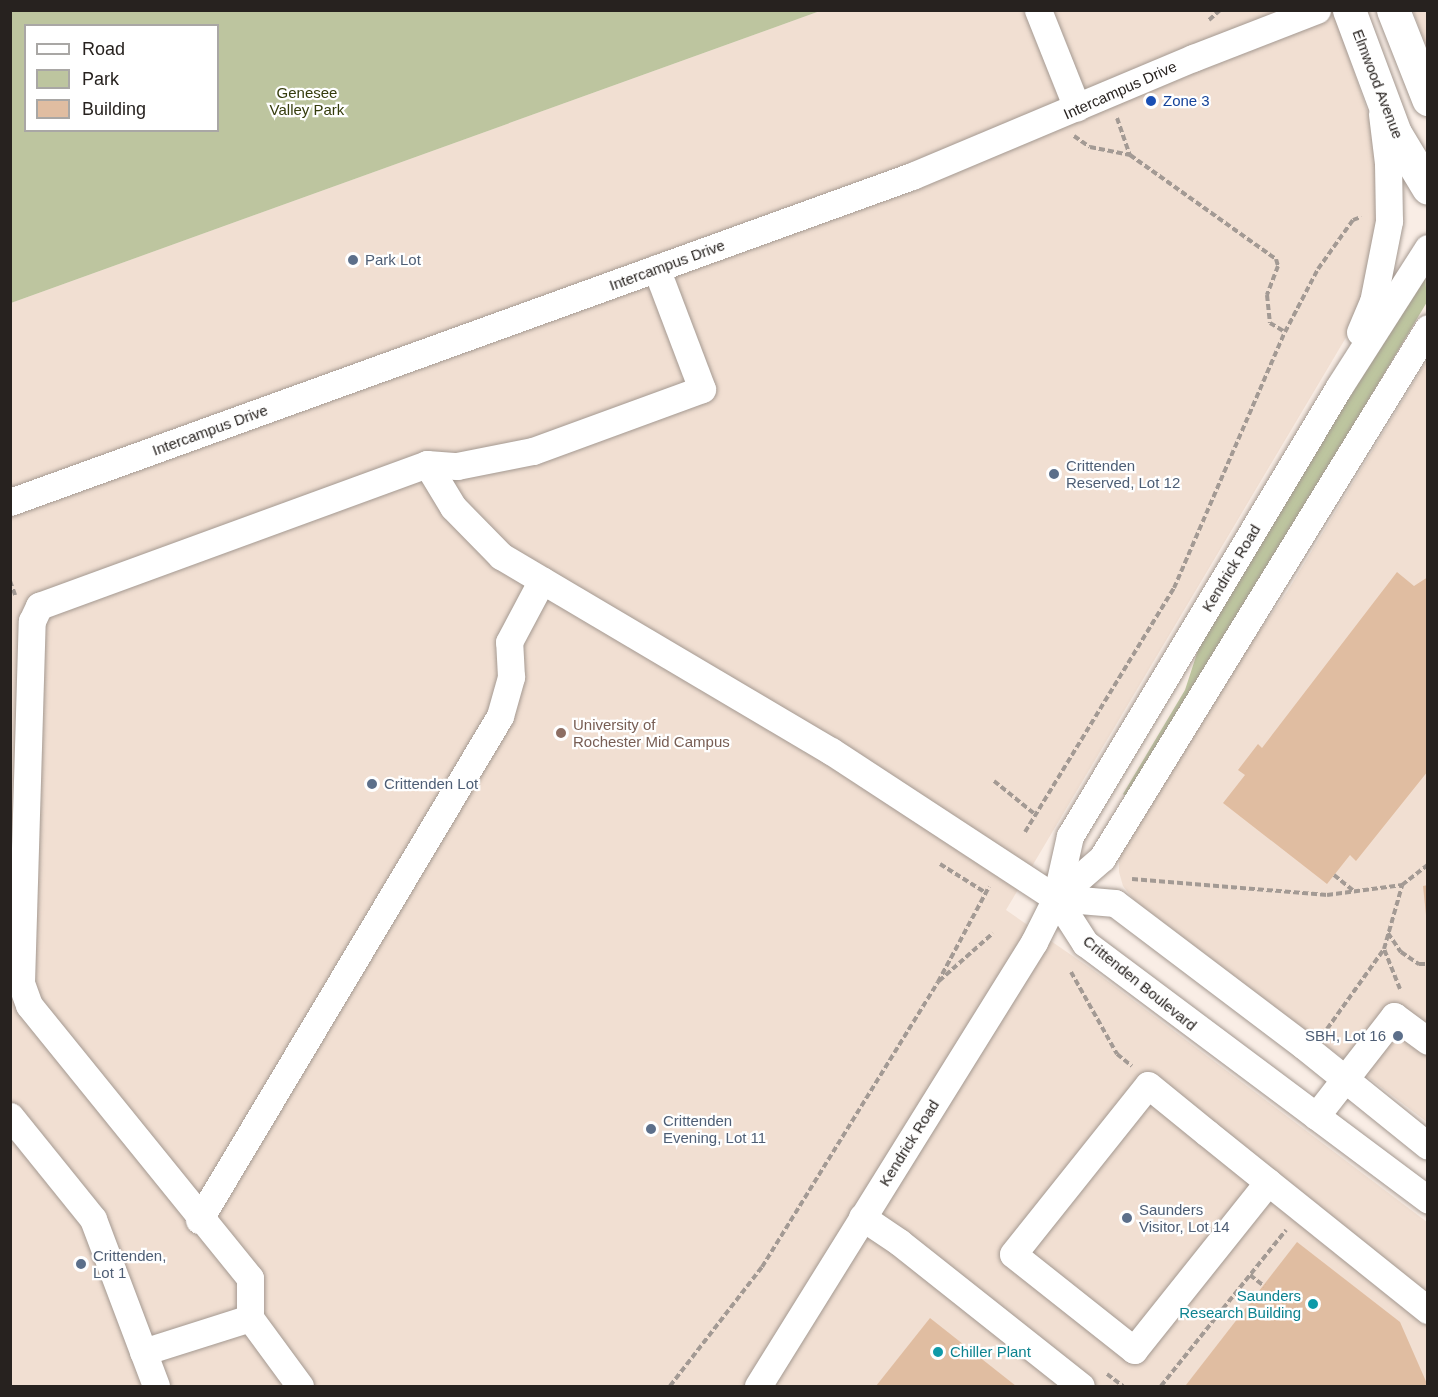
<!DOCTYPE html>
<style>
body{margin:0}
#map{position:relative;width:1438px;height:1397px;overflow:hidden;background:#f9ede5;font-family:Helvetica,sans-serif}
div>[style]{position:absolute}
.built>*{inset:0;background:#f1dfd2}
.green>*{inset:0;background:#bdc59f}
.building>*{inset:0;background:#e0bda1}
.path>*{height:4px;margin-top:-2px;transform-origin:0;background:repeating-linear-gradient(90deg,#a39a94 0 6px,transparent 0 9px)}
.roads{filter:drop-shadow(0 0 2px #a49991) drop-shadow(0 0 2px #a49991)}
.minor>*{height:27px;margin:-13.5px;padding:0 13.5px;transform-origin:13.5px;border-radius:13.5px;background:#fff}
.major>*{height:33px;margin:-16.5px;padding:0 16.5px;transform-origin:16.5px;border-radius:16.5px;background:#fff}
.dots>*{width:16px;height:16px;translate:-50% -50%;box-sizing:border-box;border:3px solid #fff;border-radius:50%}
span{translate:-50% -50%;white-space:nowrap;text-align:center;line-height:1.15;-webkit-text-stroke:4.5px #fff;paint-order:stroke}
.street-label{font-size:15px;color:#27221f}
.park-label{font-size:15px;color:#353c0c}
.transit-label{font-size:15px;color:#164399}
.left{translate:0 -50%;text-align:left}
.service-label{font-size:15px;color:#4e5e75}
.right{translate:-100% -50%;text-align:right}
.education-label{font-size:15px;color:#785e54}
.culture-label{font-size:15px;color:#0d838f}
.frame{position:absolute;inset:0;border:12px solid #27221f;pointer-events:none}
.legend{position:absolute;left:24px;top:24px;width:195px;height:108px;box-sizing:border-box;background:#fff;border:2px solid #a9a7a5;margin:0;padding:8px 10px;list-style:none;font-size:18px;color:#27221f}
.legend li{display:flex;align-items:center;gap:12px;height:30px}
.legend b{width:30px;border:2px solid #a9a7a5}
</style>
<div id="map">
<div class="built">
<i style="clip-path:polygon(820px 11px,1333px 11px,1371px 122px,1380px 217px,1354px 324px,1006px 910px,1093px 970px,1427px 1222px,1427px 1386px,11px 1386px,11px 303px)"></i>
<i style="clip-path:polygon(1413px 11px,1427px 11px,1427px 48px)"></i>
<i style="clip-path:polygon(1427px 360px,1427px 1122px,1134px 900px,1123px 886px,1119px 872px,1119px 854px,1220px 687px,1287px 592px)"></i>
</div>
<div class="green">
<i style="clip-path:polygon(evenodd,11px 10px,820px 10px,820px 11px,11px 303px,11px 10px,26px 26px,218px 26px,218px 130px,26px 130px,26px 26px)"></i>
<i style="clip-path:polygon(1425px 274px,1427px 302px,1130px 800px,1123px 794px,1185px 690px,1199px 647px,1245px 561px)"></i>
</div>
<div class="building">
<i style="clip-path:polygon(1397px 572px,1414px 586px,1428px 577px,1428px 771px,1356px 861px,1350px 855px,1327px 884px,1223px 803px,1245px 775px,1238px 770px,1258px 744px,1262px 748px)"></i>
<i style="clip-path:polygon(1428px 885px,1428px 915px,1426px 915px,1423px 886px)"></i>
<i style="clip-path:polygon(1297px 1242px,1400px 1322px,1428px 1386px,1186px 1385px)"></i>
<i style="clip-path:polygon(930px 1318px,1016px 1386px,876px 1386px)"></i>
</div>
<div class="path">
<i style="left:1209px;top:20px;width:15px;rotate:-42deg"></i>
<i style="left:1117px;top:118px;width:39px;rotate:71deg"></i>
<i style="left:1130px;top:155px;width:179px;rotate:35.5deg"></i>
<i style="left:1276px;top:259px;width:7px;rotate:74deg"></i>
<i style="left:1278px;top:266px;width:31px;rotate:111deg"></i>
<i style="left:1267px;top:295px;width:28px;rotate:84deg"></i>
<i style="left:1270px;top:323px;width:17px;rotate:31deg"></i>
<i style="left:1074px;top:136px;width:19px;rotate:35deg"></i>
<i style="left:1090px;top:147px;width:41px;rotate:11.3deg"></i>
<i style="left:10px;top:581px;width:15px;rotate:70deg"></i>
<i style="left:994px;top:781px;width:54px;rotate:39deg"></i>
<i style="left:1025px;top:832px;width:286px;rotate:-58.6deg"></i>
<i style="left:1174px;top:588px;width:279px;rotate:-66.6deg"></i>
<i style="left:1285px;top:332px;width:71px;rotate:-62.4deg"></i>
<i style="left:1318px;top:269px;width:60px;rotate:-54.5deg"></i>
<i style="left:1353px;top:220px;width:9px;rotate:-21deg"></i>
<i style="left:940px;top:864px;width:54px;rotate:32.2deg"></i>
<i style="left:1334px;top:875px;width:26px;rotate:39deg"></i>
<i style="left:1132px;top:879px;width:196px;rotate:4.7deg"></i>
<i style="left:1327px;top:895px;width:76px;rotate:-7.6deg"></i>
<i style="left:1402px;top:885px;width:33px;rotate:-38deg"></i>
<i style="left:1388px;top:933px;width:23px;rotate:56deg"></i>
<i style="left:1401px;top:952px;width:22px;rotate:34deg"></i>
<i style="left:1419px;top:964px;width:9px"></i>
<i style="left:1071px;top:972px;width:94px;rotate:60.7deg"></i>
<i style="left:1117px;top:1054px;width:19px;rotate:39deg"></i>
<i style="left:939px;top:981px;width:72px;rotate:-41.6deg"></i>
<i style="left:1400px;top:989px;width:43px;rotate:-111.8deg"></i>
<i style="left:1384px;top:949px;width:66px;rotate:-74.1deg"></i>
<i style="left:1327px;top:1029px;width:98px;rotate:-54.5deg"></i>
<i style="left:1250px;top:1275px;width:18px;rotate:38deg"></i>
<i style="left:1107px;top:1374px;width:20px;rotate:37deg"></i>
<i style="left:670px;top:1386px;width:150px;rotate:-52.3deg"></i>
<i style="left:762px;top:1267px;width:335px;rotate:-58.3deg"></i>
<i style="left:938px;top:982px;width:108px;rotate:-61.8deg"></i>
<i style="left:1161px;top:1386px;width:200px;rotate:-51.3deg"></i>
</div>
<div class="roads">
<div class="minor">
<i style="left:1038px;top:10px;width:105px;rotate:68.3deg"></i>
<i style="left:1360px;top:332px;width:33px;rotate:-67deg"></i>
<i style="left:1373px;top:302px;width:83px;rotate:-78.8deg"></i>
<i style="left:1389px;top:221px;width:58px;rotate:-91deg"></i>
<i style="left:1388px;top:163px;width:49px;rotate:-97deg"></i>
<i style="left:427px;top:464px;width:50px;rotate:58.8deg"></i>
<i style="left:453px;top:507px;width:69px;rotate:45.6deg"></i>
<i style="left:501px;top:556px;width:383px;rotate:30.6deg"></i>
<i style="left:831px;top:751px;width:269px;rotate:33.2deg"></i>
<i style="left:1056px;top:898px;width:54px;rotate:57.2deg"></i>
<i style="left:1085px;top:943px;width:429px;rotate:36.8deg"></i>
<i style="left:10px;top:502px;width:959px;rotate:-19.87deg"></i>
<i style="left:912px;top:176px;width:305px;rotate:-22.8deg"></i>
<i style="left:1193px;top:58px;width:133px;rotate:-21.2deg"></i>
<i style="left:1056px;top:898px;width:61px;rotate:-41deg"></i>
<i style="left:1102px;top:858px;width:622px;rotate:-58.4deg"></i>
<i style="left:1056px;top:898px;width:59px;rotate:4.8deg"></i>
<i style="left:1115px;top:903px;width:237px;rotate:37.1deg"></i>
<i style="left:1304px;top:1046px;width:159px;rotate:38.9deg"></i>
<i style="left:10px;top:1116px;width:132px;rotate:51.1deg"></i>
<i style="left:93px;top:1219px;width:178px;rotate:69.3deg"></i>
<i style="left:1316px;top:1116px;width:127px;rotate:-52deg"></i>
<i style="left:1394px;top:1016px;width:42px;rotate:36.3deg"></i>
<i style="left:1268px;top:1182px;width:215px;rotate:128.6deg"></i>
<i style="left:1134px;top:1350px;width:154px;rotate:-141.6deg"></i>
<i style="left:1013px;top:1254px;width:216px;rotate:-51.4deg"></i>
<i style="left:1148px;top:1085px;width:76px;rotate:39.1deg"></i>
<i style="left:1207px;top:1133px;width:78px;rotate:38.8deg"></i>
<i style="left:1268px;top:1182px;width:205px;rotate:38.7deg"></i>
<i style="left:862px;top:1217px;width:45px;rotate:34deg"></i>
<i style="left:899px;top:1242px;width:232px;rotate:38.4deg"></i>
<i style="left:199px;top:1220px;width:587px;rotate:-59.15deg"></i>
<i style="left:500px;top:716px;width:41px;rotate:-74.2deg"></i>
<i style="left:511px;top:677px;width:35px;rotate:-93deg"></i>
<i style="left:509px;top:642px;width:70px;rotate:-62deg"></i>
<i style="left:143px;top:1352px;width:112px;rotate:-17.6deg"></i>
<i style="left:300px;top:1386px;width:84px;rotate:-126.3deg"></i>
<i style="left:250px;top:1318px;width:40px;rotate:-90deg"></i>
<i style="left:250px;top:1278px;width:351px;rotate:-129deg"></i>
<i style="left:29px;top:1005px;width:23px;rotate:-110deg"></i>
<i style="left:21px;top:983px;width:362px;rotate:-88.3deg"></i>
<i style="left:32px;top:621px;width:17px;rotate:-65deg"></i>
<i style="left:39px;top:606px;width:413px;rotate:-20.1deg"></i>
<i style="left:427px;top:464px;width:30px;rotate:4deg"></i>
<i style="left:457px;top:466px;width:77px;rotate:-11.2deg"></i>
<i style="left:533px;top:451px;width:180px;rotate:-20.1deg"></i>
<i style="left:702px;top:389px;width:129px;rotate:-110.8deg"></i>
<i style="left:758px;top:1386px;width:523px;rotate:-58.13deg"></i>
<i style="left:1034px;top:942px;width:49px;rotate:-63.4deg"></i>
<i style="left:1056px;top:898px;width:64px;rotate:-77.3deg"></i>
<i style="left:1070px;top:836px;width:523px;rotate:-59.07deg"></i>
<i style="left:1339px;top:387px;width:165px;rotate:-57.4deg"></i>
</div>
<div class="major">
<i style="left:1349px;top:10px;width:131px;rotate:69.5deg"></i>
<i style="left:1395px;top:133px;width:64px;rotate:59deg"></i>
<i style="left:1393px;top:10px;width:96px;rotate:68.5deg"></i>
</div>
</div>
<div class="dots">
<i style="left:1151px;top:101px;background:#1a4fb4"></i>
<i style="left:353px;top:260px;background:#5c6f8a"></i>
<i style="left:1054px;top:474px;background:#5c6f8a"></i>
<i style="left:561px;top:733px;background:#8d6e63"></i>
<i style="left:372px;top:784px;background:#5c6f8a"></i>
<i style="left:1398px;top:1036px;background:#5c6f8a"></i>
<i style="left:651px;top:1129px;background:#5c6f8a"></i>
<i style="left:1127px;top:1218px;background:#5c6f8a"></i>
<i style="left:81px;top:1264px;background:#5c6f8a"></i>
<i style="left:1313px;top:1304px;background:#0f9aa8"></i>
<i style="left:938px;top:1352px;background:#0f9aa8"></i>
</div>
<div class="street-label">
<span style="left:1378px;top:84px;rotate:69deg">Elmwood Avenue</span>
<span style="left:1120px;top:90px;rotate:-24deg">Intercampus Drive</span>
<span style="left:667px;top:265px;rotate:-20deg">Intercampus Drive</span>
<span style="left:210px;top:430px;rotate:-20deg">Intercampus Drive</span>
<span style="left:1231px;top:568px;rotate:-59deg">Kendrick Road</span>
<span style="left:1140px;top:983px;rotate:39deg">Crittenden Boulevard</span>
<span style="left:909px;top:1143px;rotate:-58deg">Kendrick Road</span>
</div>
<div class="park-label">
<span style="left:307px;top:101px">Genesee<br>Valley Park</span>
</div>
<div class="transit-label">
<span class="left" style="left:1163px;top:101px">Zone 3</span>
</div>
<div class="service-label">
<span class="left" style="left:365px;top:260px">Park Lot</span>
<span class="left" style="left:1066px;top:474px">Crittenden<br>Reserved, Lot 12</span>
<span class="left" style="left:384px;top:784px">Crittenden Lot</span>
<span class="right" style="left:1386px;top:1036px">SBH, Lot 16</span>
<span class="left" style="left:663px;top:1129px">Crittenden<br>Evening, Lot 11</span>
<span class="left" style="left:1139px;top:1218px">Saunders<br>Visitor, Lot 14</span>
<span class="left" style="left:93px;top:1264px">Crittenden,<br>Lot 1</span>
</div>
<div class="education-label">
<span class="left" style="left:573px;top:733px">University of<br>Rochester Mid Campus</span>
</div>
<div class="culture-label">
<span class="right" style="left:1301px;top:1304px">Saunders<br>Research Building</span>
<span class="left" style="left:950px;top:1352px">Chiller Plant</span>
</div>
<div class="frame"></div>
<ul class="legend">
<li><b style="height:8px;background:#fff"></b>Road</li>
<li><b style="height:16px;background:#bdc59f"></b>Park</li>
<li><b style="height:16px;background:#e0bda1"></b>Building</li>
</ul>
</div>
